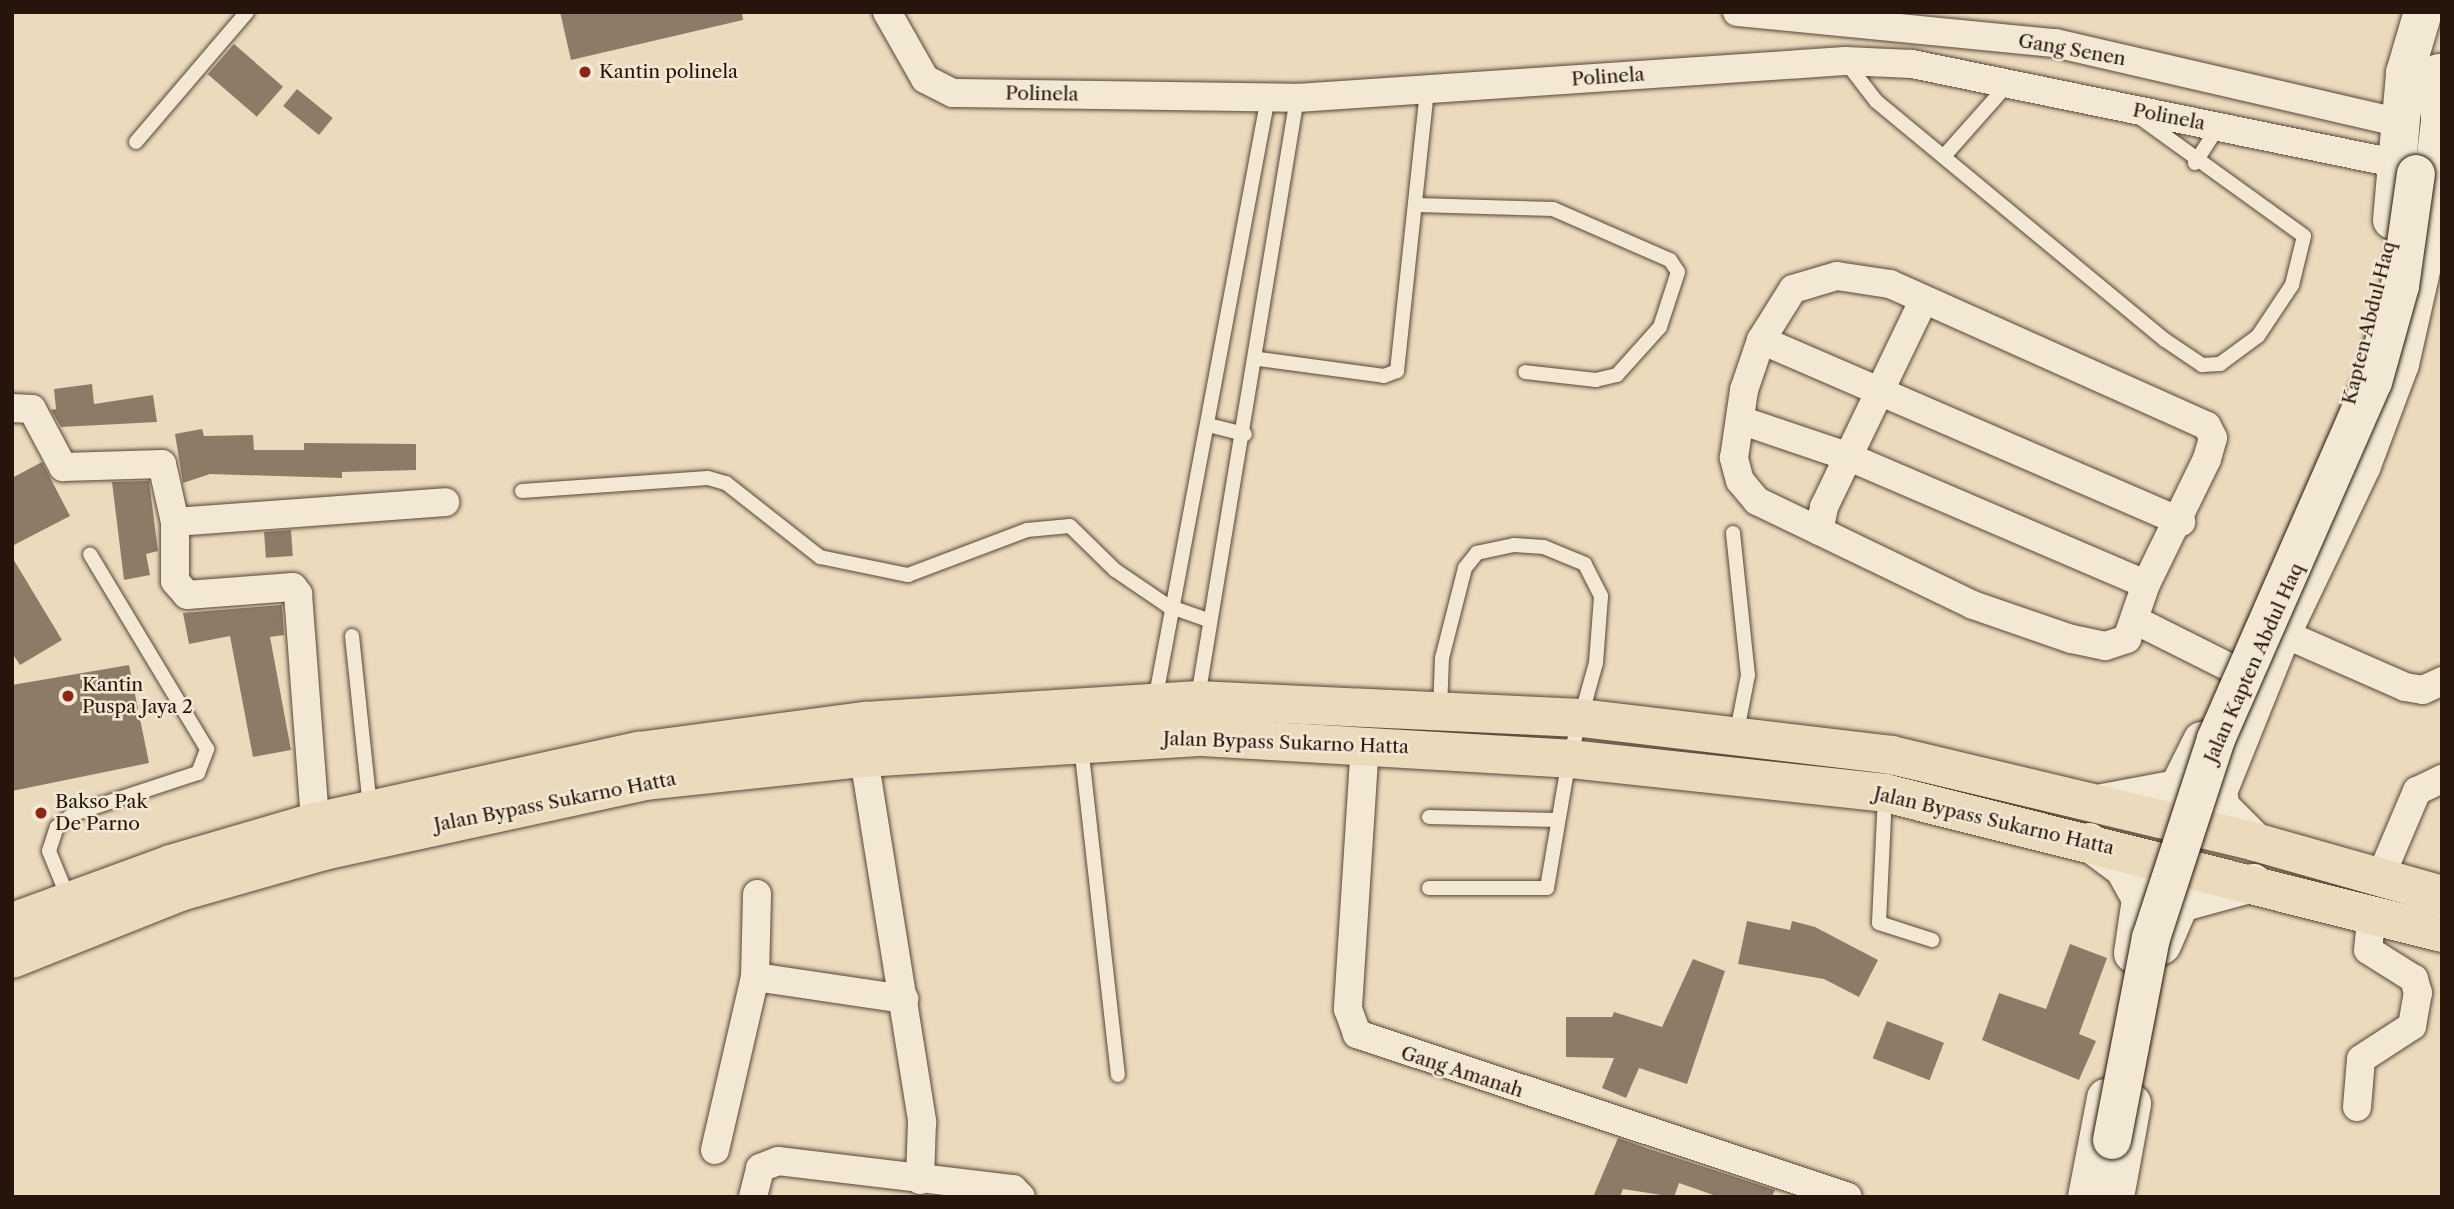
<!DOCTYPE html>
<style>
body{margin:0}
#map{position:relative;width:2454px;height:1209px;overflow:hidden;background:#ebdbbd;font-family:"Libre Caslon Text",serif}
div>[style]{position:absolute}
.building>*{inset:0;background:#8c7c67;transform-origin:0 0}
.roads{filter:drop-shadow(0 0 2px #564637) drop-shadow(0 0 2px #564637)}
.lane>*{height:14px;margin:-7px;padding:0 7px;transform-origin:7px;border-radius:7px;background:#f2e8d4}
.street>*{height:28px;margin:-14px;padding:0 14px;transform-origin:14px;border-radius:14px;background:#f2e8d4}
.secondary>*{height:38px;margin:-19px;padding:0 19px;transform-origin:19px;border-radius:19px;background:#f2e8d4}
.highway>*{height:38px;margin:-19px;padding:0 19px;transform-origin:19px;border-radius:19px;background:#ebdbbd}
.bridges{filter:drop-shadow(0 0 2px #25150a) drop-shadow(0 0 2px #25150a)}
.secondary-bridge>*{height:38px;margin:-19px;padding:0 19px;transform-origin:19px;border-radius:19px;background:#f2e8d4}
.dots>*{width:19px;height:19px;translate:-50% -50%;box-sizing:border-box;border:4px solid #f2e8d4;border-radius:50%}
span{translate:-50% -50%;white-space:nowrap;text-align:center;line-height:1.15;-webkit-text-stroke:5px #f2e8d4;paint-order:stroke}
.street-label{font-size:19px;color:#25150a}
.poi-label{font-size:19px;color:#25150a}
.left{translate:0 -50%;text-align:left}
.frame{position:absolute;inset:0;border:14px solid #25150a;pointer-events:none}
</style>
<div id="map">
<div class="building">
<i style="clip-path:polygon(560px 12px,742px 12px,743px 20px,571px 60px)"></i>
<i style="left:234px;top:44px;width:65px;height:40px;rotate:41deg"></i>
<i style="left:297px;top:89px;width:46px;height:22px;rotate:39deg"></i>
<i style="clip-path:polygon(92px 384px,94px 404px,153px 395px,157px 422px,61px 427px,51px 410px,56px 409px,54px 389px)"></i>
<i style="clip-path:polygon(202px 429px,204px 436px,253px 435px,254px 450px,304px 450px,304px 443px,416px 444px,416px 470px,342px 472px,342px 478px,210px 474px,183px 483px,175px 434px)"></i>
<i style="clip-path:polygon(42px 462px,70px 516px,12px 546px,12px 478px)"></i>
<i style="clip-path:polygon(149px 481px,158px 551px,146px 554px,150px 575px,124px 580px,112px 482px)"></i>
<i style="left:291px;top:530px;width:26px;height:27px;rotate:86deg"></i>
<i style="clip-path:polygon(12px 557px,62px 640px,20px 665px,12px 653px)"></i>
<i style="clip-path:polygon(282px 605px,284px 635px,270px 637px,291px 750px,253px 757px,230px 636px,189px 644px,183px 613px)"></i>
<i style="clip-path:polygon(129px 665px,149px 763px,12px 791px,12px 685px)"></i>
<i style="clip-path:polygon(1747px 921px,1790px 930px,1792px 921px,1815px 927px,1878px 960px,1859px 997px,1824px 979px,1738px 964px)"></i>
<i style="clip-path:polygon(2070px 944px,2107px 958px,2079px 1034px,2096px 1041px,2079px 1080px,1982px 1040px,1999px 993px,2046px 1009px)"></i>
<i style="clip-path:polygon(1693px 959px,1725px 971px,1687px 1084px,1639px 1068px,1626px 1098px,1602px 1088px,1614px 1058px,1566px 1057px,1566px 1017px,1612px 1017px,1614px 1012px,1662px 1027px)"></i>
<i style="left:1887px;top:1021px;width:61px;height:40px;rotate:21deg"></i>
<i style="clip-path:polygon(1618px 1138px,1646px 1148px,1775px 1190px,1772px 1197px,1719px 1197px,1679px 1183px,1674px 1197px,1623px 1189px,1620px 1197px,1593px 1197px)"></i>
</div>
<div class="roads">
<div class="lane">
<i style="left:1846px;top:62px;width:49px;rotate:52.4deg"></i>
<i style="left:1876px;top:101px;width:375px;rotate:39.6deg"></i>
<i style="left:2165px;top:340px;width:45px;rotate:34deg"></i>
<i style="left:2202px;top:365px;width:18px;rotate:-3deg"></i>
<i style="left:2220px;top:364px;width:47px;rotate:-36.4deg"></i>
<i style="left:2258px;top:336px;width:61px;rotate:-56.3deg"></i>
<i style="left:2292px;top:285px;width:50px;rotate:-76.2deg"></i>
<i style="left:2304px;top:236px;width:207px;rotate:-144.2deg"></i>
<i style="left:136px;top:142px;width:171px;rotate:-49.5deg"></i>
<i style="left:1945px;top:155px;width:96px;rotate:-48.4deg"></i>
<i style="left:2195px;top:163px;width:43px;rotate:-57.4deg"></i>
<i style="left:1417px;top:205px;width:136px;rotate:1.7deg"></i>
<i style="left:1553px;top:209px;width:128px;rotate:23.6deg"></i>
<i style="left:1670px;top:260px;width:14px;rotate:56deg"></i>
<i style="left:1678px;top:272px;width:58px;rotate:108.1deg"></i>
<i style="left:1660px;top:327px;width:64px;rotate:131.9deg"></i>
<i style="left:1617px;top:375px;width:22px;rotate:167deg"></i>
<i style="left:1596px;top:380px;width:71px;rotate:-173.6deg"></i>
<i style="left:1259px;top:359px;width:126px;rotate:7.7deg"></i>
<i style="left:1384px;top:376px;width:14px;rotate:-21deg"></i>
<i style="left:1397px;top:371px;width:284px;rotate:-83.9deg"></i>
<i style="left:1208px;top:425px;width:38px;rotate:14deg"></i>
<i style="left:522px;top:491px;width:186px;rotate:-4deg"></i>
<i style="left:708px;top:478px;width:19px;rotate:16deg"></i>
<i style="left:726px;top:483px;width:120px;rotate:38.2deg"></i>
<i style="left:820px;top:557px;width:90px;rotate:11.6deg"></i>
<i style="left:908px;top:575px;width:127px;rotate:-20.7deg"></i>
<i style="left:1027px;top:530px;width:43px;rotate:-5.3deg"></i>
<i style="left:1070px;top:526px;width:63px;rotate:44.4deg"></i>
<i style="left:1115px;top:570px;width:64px;rotate:34.2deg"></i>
<i style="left:1168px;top:606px;width:42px;rotate:19.3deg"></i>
<i style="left:1733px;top:533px;width:143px;rotate:84deg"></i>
<i style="left:1748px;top:675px;width:62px;rotate:101.1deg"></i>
<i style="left:352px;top:636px;width:172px;rotate:84deg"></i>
<i style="left:1198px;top:697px;width:607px;rotate:-80.62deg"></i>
<i style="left:1155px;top:701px;width:614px;rotate:-79.4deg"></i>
<i style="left:1081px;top:746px;width:331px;rotate:83.6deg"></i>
<i style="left:1885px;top:795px;width:128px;rotate:92.7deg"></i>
<i style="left:1879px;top:923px;width:56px;rotate:17.8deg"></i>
<i style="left:1429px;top:817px;width:128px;rotate:1.3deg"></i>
<i style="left:1429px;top:888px;width:118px"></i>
<i style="left:1547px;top:888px;width:131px;rotate:-80.3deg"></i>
<i style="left:1569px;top:759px;width:100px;rotate:-74.3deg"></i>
<i style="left:1596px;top:663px;width:67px;rotate:-85.7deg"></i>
<i style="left:1601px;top:596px;width:36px;rotate:-117deg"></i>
<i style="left:1585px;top:564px;width:44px;rotate:-157.5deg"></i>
<i style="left:1544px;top:547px;width:30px;rotate:-176deg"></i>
<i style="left:1514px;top:545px;width:38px;rotate:168deg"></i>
<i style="left:1477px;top:553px;width:19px;rotate:129deg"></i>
<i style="left:1465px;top:568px;width:93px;rotate:104.3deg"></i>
<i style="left:1442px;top:658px;width:52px;rotate:92.2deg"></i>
<i style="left:69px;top:900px;width:53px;rotate:-112.2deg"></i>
<i style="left:49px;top:851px;width:25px;rotate:-72deg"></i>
<i style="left:57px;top:827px;width:21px;rotate:-39deg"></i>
<i style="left:73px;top:814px;width:132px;rotate:-18.2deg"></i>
<i style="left:198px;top:773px;width:26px;rotate:-69deg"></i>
<i style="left:207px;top:749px;width:227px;rotate:-121deg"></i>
</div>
<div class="street">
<i style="left:887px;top:12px;width:77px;rotate:60.4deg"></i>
<i style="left:925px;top:79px;width:31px;rotate:27deg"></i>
<i style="left:953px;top:93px;width:344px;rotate:0.8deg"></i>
<i style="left:1297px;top:98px;width:549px;rotate:-3.86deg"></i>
<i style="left:1845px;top:61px;width:67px;rotate:2.6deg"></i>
<i style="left:1912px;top:64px;width:497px;rotate:11.6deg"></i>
<i style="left:1737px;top:12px;width:320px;rotate:5.6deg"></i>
<i style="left:2055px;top:43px;width:355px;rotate:13deg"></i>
<i style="left:1837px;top:276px;width:54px;rotate:8.6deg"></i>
<i style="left:1890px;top:284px;width:347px;rotate:24.1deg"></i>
<i style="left:2207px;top:426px;width:13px;rotate:63deg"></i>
<i style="left:2213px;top:438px;width:22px;rotate:106deg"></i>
<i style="left:2207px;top:459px;width:139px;rotate:116deg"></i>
<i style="left:2146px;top:584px;width:58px;rotate:109.1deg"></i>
<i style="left:2127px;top:639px;width:23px;rotate:162deg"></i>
<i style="left:2105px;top:646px;width:35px;rotate:-168deg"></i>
<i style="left:2071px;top:639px;width:104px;rotate:-160.9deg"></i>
<i style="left:1973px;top:605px;width:240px;rotate:-154.3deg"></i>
<i style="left:1757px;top:501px;width:26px;rotate:-130deg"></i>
<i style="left:1740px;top:481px;width:24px;rotate:-105deg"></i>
<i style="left:1734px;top:458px;width:69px;rotate:-81.6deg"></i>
<i style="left:1744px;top:390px;width:53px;rotate:-71.2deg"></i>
<i style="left:1761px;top:340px;width:60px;rotate:-57.9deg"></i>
<i style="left:1793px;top:289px;width:46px;rotate:-16.5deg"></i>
<i style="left:1761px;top:340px;width:458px;rotate:23.4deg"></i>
<i style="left:12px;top:408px;width:20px;rotate:3deg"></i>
<i style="left:32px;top:409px;width:66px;rotate:61.9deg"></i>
<i style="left:63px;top:467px;width:99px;rotate:-1.7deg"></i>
<i style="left:162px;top:464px;width:59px;rotate:77.4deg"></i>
<i style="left:175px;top:522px;width:59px;rotate:90deg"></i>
<i style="left:175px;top:581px;width:18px;rotate:49deg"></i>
<i style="left:187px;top:595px;width:106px;rotate:-4.3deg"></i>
<i style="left:293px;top:587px;width:9px;rotate:54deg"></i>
<i style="left:298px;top:594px;width:229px;rotate:85.7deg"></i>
<i style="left:1740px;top:420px;width:115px;rotate:18.7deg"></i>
<i style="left:1849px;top:457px;width:323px;rotate:23.2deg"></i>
<i style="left:175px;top:522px;width:271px;rotate:-4.2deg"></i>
<i style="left:1819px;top:531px;width:25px;rotate:-78deg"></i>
<i style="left:1824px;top:507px;width:229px;rotate:-64.3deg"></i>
<i style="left:2135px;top:620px;width:107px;rotate:26.6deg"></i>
<i style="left:2264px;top:625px;width:154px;rotate:23.7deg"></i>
<i style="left:2405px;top:687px;width:18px;rotate:9deg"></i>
<i style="left:2423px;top:690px;width:21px;rotate:-25deg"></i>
<i style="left:1365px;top:744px;width:266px;rotate:93.7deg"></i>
<i style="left:1348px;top:1009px;width:27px;rotate:70deg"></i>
<i style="left:1357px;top:1034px;width:517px;rotate:18.36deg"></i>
<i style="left:864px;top:758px;width:369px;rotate:80.9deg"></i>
<i style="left:922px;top:1122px;width:58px;rotate:92deg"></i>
<i style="left:2380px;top:878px;width:95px;rotate:-67deg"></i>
<i style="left:2417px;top:791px;width:28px;rotate:-26deg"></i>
<i style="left:755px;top:977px;width:151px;rotate:8.4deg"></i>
<i style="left:2357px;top:1107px;width:48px;rotate:-85.2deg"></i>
<i style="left:2361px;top:1059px;width:61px;rotate:-32.9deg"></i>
<i style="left:2412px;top:1026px;width:34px;rotate:-80deg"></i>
<i style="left:2418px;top:993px;width:15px;rotate:-106deg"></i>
<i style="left:2414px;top:979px;width:54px;rotate:-147.8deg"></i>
<i style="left:2368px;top:950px;width:36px;rotate:-84deg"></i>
<i style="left:715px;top:1150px;width:178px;rotate:-77deg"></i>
<i style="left:755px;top:977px;width:83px;rotate:-88.6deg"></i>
<i style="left:753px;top:1197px;width:30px;rotate:-76deg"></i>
<i style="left:760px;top:1168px;width:19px;rotate:-21deg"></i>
<i style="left:778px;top:1161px;width:237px;rotate:6.8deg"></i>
<i style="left:1013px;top:1189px;width:11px;rotate:45deg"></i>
</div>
<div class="secondary">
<i style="left:2409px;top:99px;width:26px;rotate:-99deg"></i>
<i style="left:2405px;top:73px;width:64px;rotate:-73.6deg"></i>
<i style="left:2392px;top:220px;width:148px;rotate:-84.9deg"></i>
<i style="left:2103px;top:803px;width:76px;rotate:-10.6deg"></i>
<i style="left:2178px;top:789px;width:54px;rotate:-63.4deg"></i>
<i style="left:2089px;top:842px;width:44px;rotate:36.6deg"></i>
<i style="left:2124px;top:868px;width:35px;rotate:61deg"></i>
<i style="left:2141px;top:899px;width:55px;rotate:98.4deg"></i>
<i style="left:2255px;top:842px;width:48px;rotate:-135deg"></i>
<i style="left:2221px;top:808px;width:16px;rotate:-101deg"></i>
<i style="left:2218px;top:792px;width:171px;rotate:-68.1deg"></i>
<i style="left:2282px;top:633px;width:186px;rotate:-64.5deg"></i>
<i style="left:2362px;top:465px;width:108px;rotate:-69.4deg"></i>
<i style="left:2400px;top:364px;width:105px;rotate:-77.3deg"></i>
<i style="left:2423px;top:262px;width:141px;rotate:-83.1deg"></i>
<i style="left:2440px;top:122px;width:49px;rotate:-91.2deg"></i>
<i style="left:2162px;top:945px;width:46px;rotate:-66.8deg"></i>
<i style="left:2180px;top:903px;width:76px;rotate:-15.3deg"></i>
<i style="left:2087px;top:1197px;width:101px;rotate:-79.1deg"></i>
<i style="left:2115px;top:1197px;width:95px;rotate:-79.6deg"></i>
</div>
<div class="highway">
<i style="left:12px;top:922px;width:169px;rotate:-20deg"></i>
<i style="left:171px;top:864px;width:150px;rotate:-16.3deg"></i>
<i style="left:315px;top:822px;width:332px;rotate:-12.4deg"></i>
<i style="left:639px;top:751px;width:228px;rotate:-7.6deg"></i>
<i style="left:865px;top:721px;width:334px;rotate:-3.6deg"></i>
<i style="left:1198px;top:700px;width:383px;rotate:2.7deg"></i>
<i style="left:1581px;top:718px;width:312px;rotate:6.8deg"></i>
<i style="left:1891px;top:755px;width:374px;rotate:13.4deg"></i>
<i style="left:2255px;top:842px;width:194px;rotate:15.8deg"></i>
<i style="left:12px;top:959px;width:181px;rotate:-21.7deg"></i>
<i style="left:180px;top:892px;width:150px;rotate:-15.9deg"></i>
<i style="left:324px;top:851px;width:328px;rotate:-12.3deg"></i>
<i style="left:644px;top:781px;width:221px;rotate:-6deg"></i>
<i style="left:864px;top:758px;width:339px;rotate:-3.6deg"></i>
<i style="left:1202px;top:737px;width:368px;rotate:3.4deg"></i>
<i style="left:1569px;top:759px;width:318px;rotate:6.1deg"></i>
<i style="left:1885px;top:793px;width:574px;rotate:14.11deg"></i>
</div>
</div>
<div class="bridges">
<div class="secondary-bridge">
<i style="left:2112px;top:1140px;width:206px;rotate:-79.1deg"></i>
<i style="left:2151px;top:938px;width:209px;rotate:-71.9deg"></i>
<i style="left:2216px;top:739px;width:390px;rotate:-66.3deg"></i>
<i style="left:2373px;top:382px;width:100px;rotate:-74.3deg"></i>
<i style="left:2400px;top:286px;width:113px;rotate:-81.9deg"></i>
</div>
</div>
<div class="dots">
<i style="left:585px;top:72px;background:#8f2418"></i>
<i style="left:68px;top:696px;background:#8f2418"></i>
<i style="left:41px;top:813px;background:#8f2418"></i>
</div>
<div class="street-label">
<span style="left:2072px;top:50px;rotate:10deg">Gang Senen</span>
<span style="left:1608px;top:77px;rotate:-4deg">Polinela</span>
<span style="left:1042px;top:94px;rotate:1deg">Polinela</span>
<span style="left:2169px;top:117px;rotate:11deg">Polinela</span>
<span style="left:2369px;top:323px;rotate:-76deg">Kapten Abdul Haq</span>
<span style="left:2254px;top:663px;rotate:-66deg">Jalan Kapten Abdul Haq</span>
<span style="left:1286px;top:743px;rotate:2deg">Jalan Bypass Sukarno Hatta</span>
<span style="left:555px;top:802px;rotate:-11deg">Jalan Bypass Sukarno Hatta</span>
<span style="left:1994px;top:821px;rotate:13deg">Jalan Bypass Sukarno Hatta</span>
<span style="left:1462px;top:1072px;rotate:18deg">Gang Amanah</span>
</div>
<div class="poi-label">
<span class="left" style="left:599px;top:72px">Kantin polinela</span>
<span class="left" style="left:82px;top:696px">Kantin<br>Puspa Jaya 2</span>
<span class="left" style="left:55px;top:813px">Bakso Pak<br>De Parno</span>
</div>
<div class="frame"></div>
</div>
